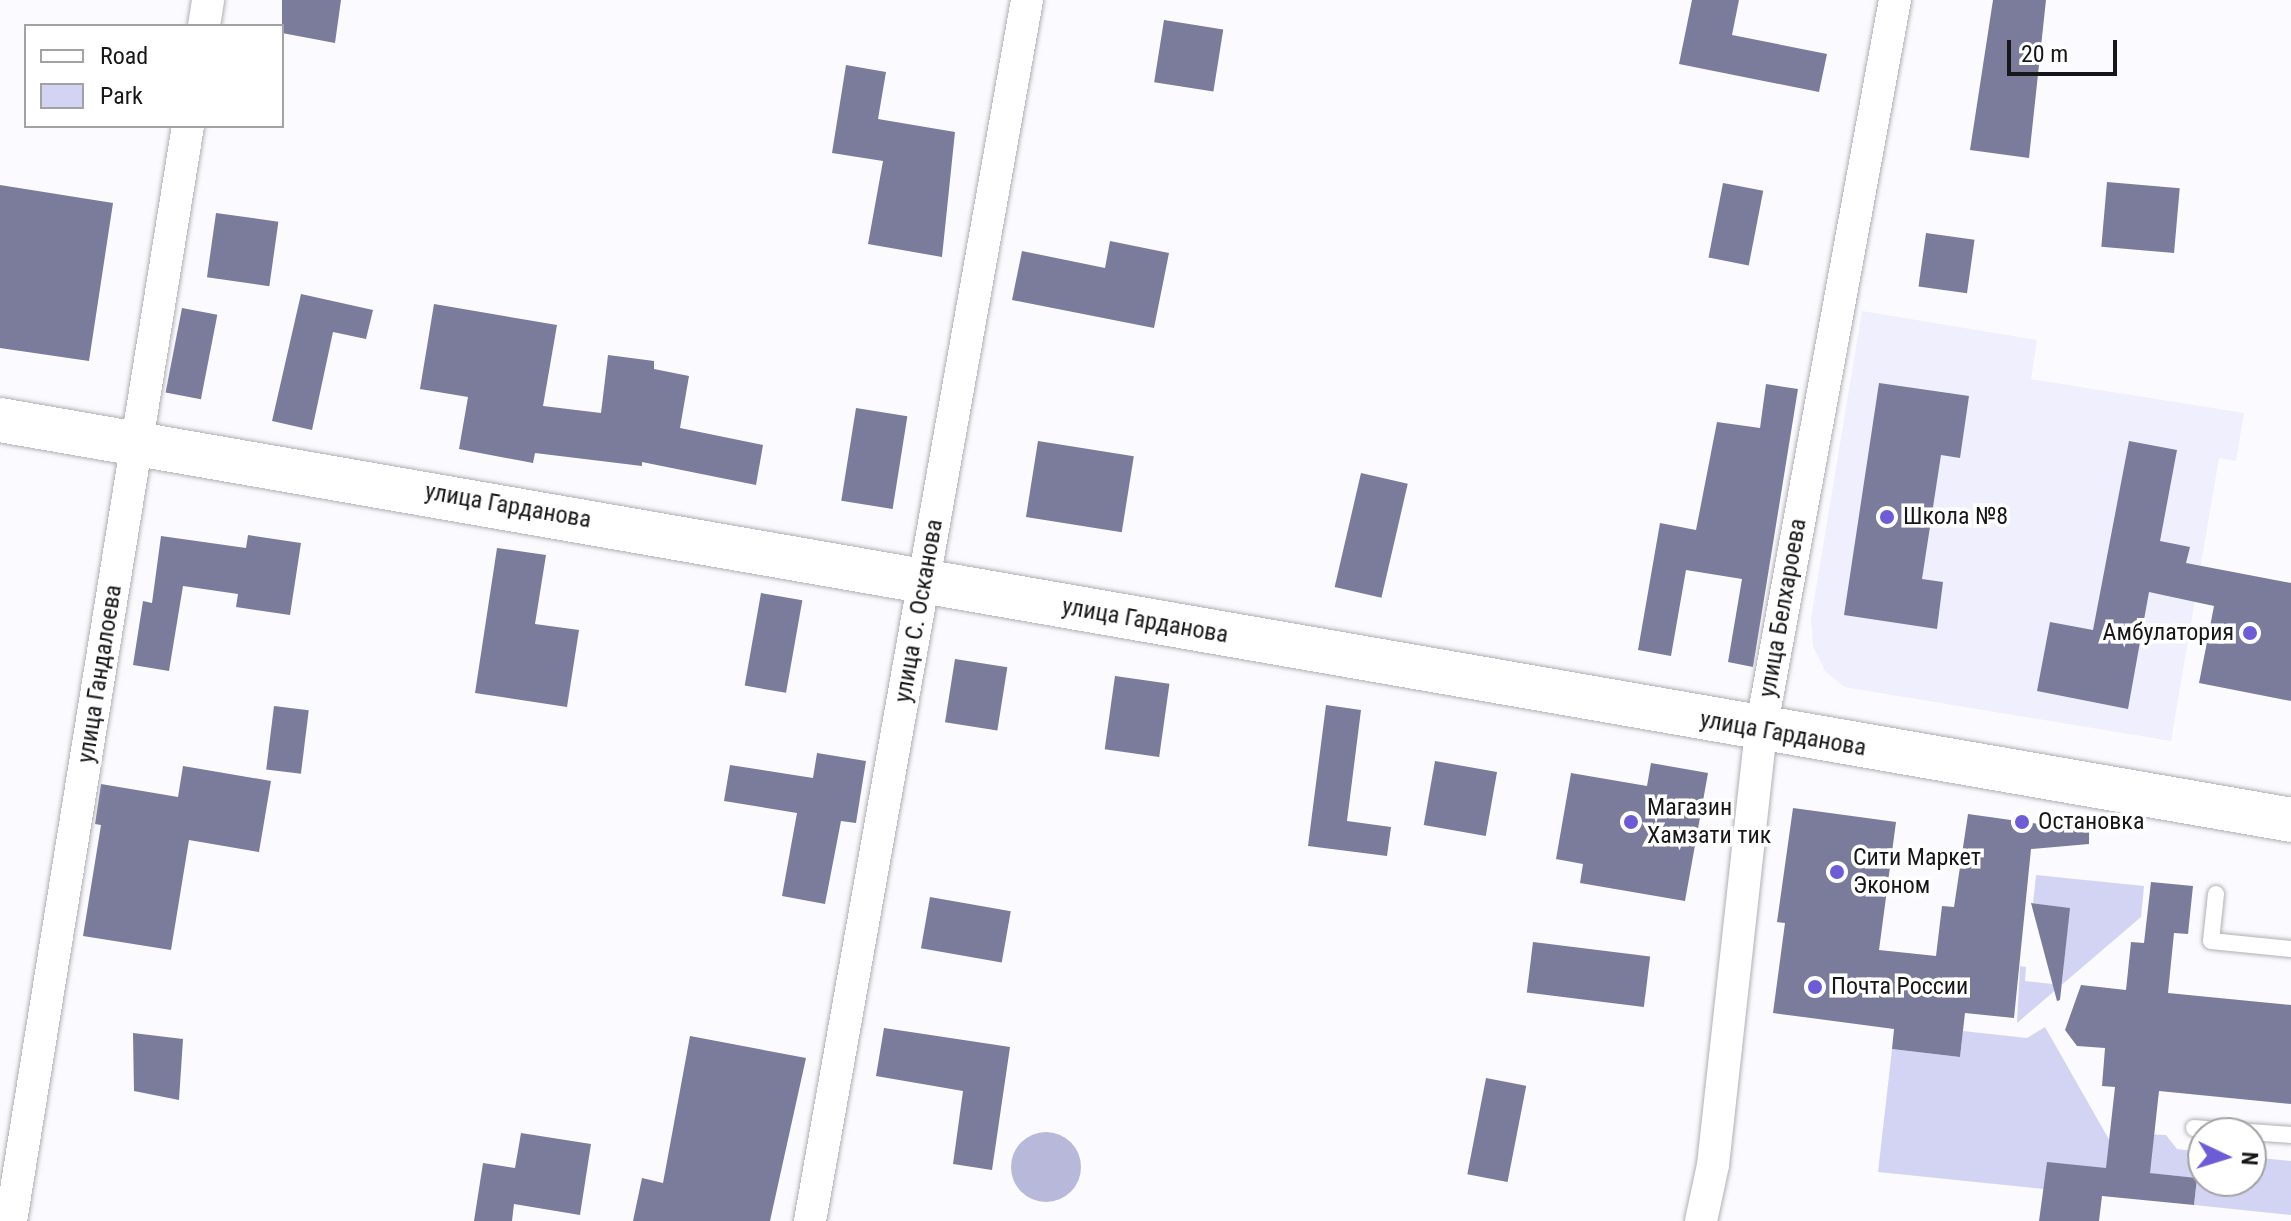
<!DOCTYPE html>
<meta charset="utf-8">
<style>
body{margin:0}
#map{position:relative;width:2291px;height:1221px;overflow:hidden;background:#fbfbff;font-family:"Roboto Condensed",sans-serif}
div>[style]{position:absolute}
.built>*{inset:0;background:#efeffd}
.green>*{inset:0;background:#d3d4f3}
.forest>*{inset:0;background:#b7b8da}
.round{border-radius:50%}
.building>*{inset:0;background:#7b7b9b;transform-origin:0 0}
.roads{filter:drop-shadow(0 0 2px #afafb5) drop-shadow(0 0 2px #afafb5)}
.lane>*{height:16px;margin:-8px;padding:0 8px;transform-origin:8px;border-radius:8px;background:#fff}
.street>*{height:32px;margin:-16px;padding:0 16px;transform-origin:16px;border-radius:16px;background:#fff}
.secondary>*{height:44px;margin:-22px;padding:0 22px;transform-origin:22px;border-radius:22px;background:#fff}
.dots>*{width:22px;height:22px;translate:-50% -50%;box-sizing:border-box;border:4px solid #fff;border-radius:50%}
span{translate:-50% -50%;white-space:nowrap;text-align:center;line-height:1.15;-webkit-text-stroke:7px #fff;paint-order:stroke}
.street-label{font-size:24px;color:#171719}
.poi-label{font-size:24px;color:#171719}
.left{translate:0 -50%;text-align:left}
.right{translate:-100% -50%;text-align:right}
.legend{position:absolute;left:24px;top:24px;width:260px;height:104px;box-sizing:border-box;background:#fff;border:2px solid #a2a2a3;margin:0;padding:10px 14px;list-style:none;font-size:24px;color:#171719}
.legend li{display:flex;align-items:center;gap:16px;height:40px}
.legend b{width:40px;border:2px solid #a2a2a3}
.north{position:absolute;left:2187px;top:1117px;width:80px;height:80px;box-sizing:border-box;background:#fff;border:2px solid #a2a2a3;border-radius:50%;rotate:94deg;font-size:22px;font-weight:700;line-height:32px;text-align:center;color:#171719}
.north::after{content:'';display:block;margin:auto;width:28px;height:36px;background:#6c5dd7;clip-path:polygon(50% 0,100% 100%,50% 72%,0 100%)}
.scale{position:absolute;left:2007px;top:40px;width:110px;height:36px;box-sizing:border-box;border:4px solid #171719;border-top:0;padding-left:10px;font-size:24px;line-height:28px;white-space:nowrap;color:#171719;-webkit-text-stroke:6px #fff;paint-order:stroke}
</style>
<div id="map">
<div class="built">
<i style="clip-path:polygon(1862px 311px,2037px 340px,2031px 379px,2244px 413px,2236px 461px,2219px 458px,2171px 741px,1844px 687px,1825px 671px,1813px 646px,1811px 619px)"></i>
</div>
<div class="green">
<i style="clip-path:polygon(2036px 875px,2144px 886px,2141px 917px,2017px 1023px,2020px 966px,2026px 967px,2025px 981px,2062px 985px,2069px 908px,2033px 904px)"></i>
<i style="clip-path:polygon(2045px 1027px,2115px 1150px,2113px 1169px,2044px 1189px,1878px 1172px,1892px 1049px,1960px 1057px,1963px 1031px,2027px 1038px)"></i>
<i style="clip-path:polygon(2145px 1134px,2166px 1135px,2177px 1149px,2203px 1152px,2203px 1181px,2251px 1181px,2251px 1157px,2291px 1161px,2291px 1215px,2194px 1205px,2197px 1178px,2130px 1171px)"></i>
</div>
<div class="forest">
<i class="round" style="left:1011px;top:1132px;width:70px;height:70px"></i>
</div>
<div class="building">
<i style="clip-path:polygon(282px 0,341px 0,335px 43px,282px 33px)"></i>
<i style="clip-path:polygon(1692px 0,1739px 0,1732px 35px,1827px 54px,1819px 92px,1679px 64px)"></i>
<i style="clip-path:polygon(1993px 0,2046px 0,2029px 158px,1970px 150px)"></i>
<i style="left:1164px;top:20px;width:60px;height:63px;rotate:9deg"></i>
<i style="clip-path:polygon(846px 65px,886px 72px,878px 119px,955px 132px,942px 257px,868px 244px,883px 161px,832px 153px)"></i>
<i style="left:2107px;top:182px;width:73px;height:65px;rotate:5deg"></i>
<i style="left:1723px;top:183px;width:41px;height:76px;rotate:11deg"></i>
<i style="clip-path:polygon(0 185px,113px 203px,89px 361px,0 348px)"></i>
<i style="left:216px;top:213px;width:63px;height:65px;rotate:8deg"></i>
<i style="left:1926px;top:233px;width:49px;height:54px;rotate:8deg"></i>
<i style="clip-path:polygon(1110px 241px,1169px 253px,1154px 328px,1012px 300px,1022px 251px,1105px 268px)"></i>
<i style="clip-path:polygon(301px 294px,373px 310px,366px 339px,333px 332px,312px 430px,272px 421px)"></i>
<i style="clip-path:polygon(434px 304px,557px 325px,543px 406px,601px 413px,608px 355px,654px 361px,654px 369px,689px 376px,680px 428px,763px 445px,756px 485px,642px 462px,642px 466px,535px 453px,533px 463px,459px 449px,468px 397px,420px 389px)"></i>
<i style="left:182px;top:308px;width:36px;height:86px;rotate:11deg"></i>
<i style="clip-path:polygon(1879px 383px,1969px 396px,1960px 458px,1941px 455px,1922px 579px,1943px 582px,1937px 629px,1844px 615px)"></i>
<i style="clip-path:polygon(1766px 384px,1798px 389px,1753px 667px,1728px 662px,1742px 579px,1686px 570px,1671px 656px,1638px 650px,1660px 523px,1696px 530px,1717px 422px,1760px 428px)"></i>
<i style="left:856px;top:408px;width:52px;height:94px;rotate:9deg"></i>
<i style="left:1038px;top:441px;width:97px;height:77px;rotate:9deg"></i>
<i style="clip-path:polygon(2129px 441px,2177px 450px,2160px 541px,2190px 547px,2186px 563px,2291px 583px,2291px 701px,2199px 683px,2214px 606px,2149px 592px,2128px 709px,2037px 691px,2050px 622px,2093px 630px)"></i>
<i style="left:1361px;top:473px;width:48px;height:117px;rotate:13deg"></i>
<i style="clip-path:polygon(248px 535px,301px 543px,290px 615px,236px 607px,238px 594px,183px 586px,169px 671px,133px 665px,143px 601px,152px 603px,161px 536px,246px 548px)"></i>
<i style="clip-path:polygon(497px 548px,546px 555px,535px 624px,579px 630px,567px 707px,475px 693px)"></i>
<i style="left:761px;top:593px;width:42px;height:94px;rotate:10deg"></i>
<i style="left:955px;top:659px;width:53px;height:64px;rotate:9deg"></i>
<i style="left:1115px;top:676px;width:55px;height:74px;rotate:8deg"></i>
<i style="clip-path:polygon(1326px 705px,1361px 710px,1347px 821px,1391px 827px,1387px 856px,1308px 846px)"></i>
<i style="left:274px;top:706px;width:35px;height:64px;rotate:7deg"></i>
<i style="clip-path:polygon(817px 753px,866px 761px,856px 823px,841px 821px,825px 904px,782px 896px,797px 813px,724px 801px,730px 765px,813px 778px)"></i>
<i style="left:1435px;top:761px;width:63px;height:65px;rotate:10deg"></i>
<i style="clip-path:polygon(1651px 763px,1708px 773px,1685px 901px,1580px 883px,1583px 864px,1556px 859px,1571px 773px,1647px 786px)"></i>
<i style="clip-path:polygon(183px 766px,271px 781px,259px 852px,189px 840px,171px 950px,83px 936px,101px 825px,95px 824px,101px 784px,178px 797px)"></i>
<i style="clip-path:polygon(1793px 808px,1896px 822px,1879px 950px,1936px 956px,1942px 906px,1954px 907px,1968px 814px,2089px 831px,2089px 844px,2031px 849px,2014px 1018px,1965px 1013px,1960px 1057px,1892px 1049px,1894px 1029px,1773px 1013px,1785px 923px,1777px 922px)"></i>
<i style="clip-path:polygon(2151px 882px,2193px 886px,2188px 934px,2174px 933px,2168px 993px,2291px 1005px,2291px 1104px,2159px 1091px,2150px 1173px,2197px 1178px,2194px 1205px,2102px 1196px,2099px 1221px,2039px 1221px,2047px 1162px,2106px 1168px,2115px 1087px,2102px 1086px,2105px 1048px,2077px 1046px,2065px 1030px,2081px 985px,2126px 990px,2131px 942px,2144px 943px)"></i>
<i style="left:930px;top:897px;width:82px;height:52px;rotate:10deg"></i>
<i style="clip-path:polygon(2031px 903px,2070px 908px,2060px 1000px,2057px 1001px)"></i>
<i style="left:1533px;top:942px;width:118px;height:51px;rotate:7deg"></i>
<i style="clip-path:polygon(884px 1028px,1010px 1047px,992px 1170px,953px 1164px,963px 1091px,876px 1076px)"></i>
<i style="clip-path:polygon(133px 1033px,183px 1039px,179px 1100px,134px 1091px)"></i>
<i style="clip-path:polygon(690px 1036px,806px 1058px,770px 1221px,633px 1221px,642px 1178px,663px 1183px)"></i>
<i style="left:1486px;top:1078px;width:41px;height:98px;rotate:11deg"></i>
<i style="clip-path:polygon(521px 1133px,591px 1144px,580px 1215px,514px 1204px,512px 1221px,474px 1221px,483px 1163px,515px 1168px)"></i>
</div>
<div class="roads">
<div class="lane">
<i style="left:2216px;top:894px;width:47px;rotate:96.1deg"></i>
<i style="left:2211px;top:941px;width:80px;rotate:5.7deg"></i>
<i style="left:2194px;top:1128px;width:97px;rotate:4.1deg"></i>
</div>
<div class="street">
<i style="left:204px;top:26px;width:26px;rotate:-81deg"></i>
<i style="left:11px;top:1221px;width:1109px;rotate:-80.82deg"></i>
<i style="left:810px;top:1221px;width:1240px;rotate:-79.92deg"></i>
<i style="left:1701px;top:1221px;width:57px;rotate:-77.9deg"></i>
<i style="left:1713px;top:1165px;width:438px;rotate:-83.7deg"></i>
<i style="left:1761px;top:730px;width:742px;rotate:-79.6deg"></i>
</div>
<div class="secondary">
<i style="left:0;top:420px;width:2326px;rotate:9.9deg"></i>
</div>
</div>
<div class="dots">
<i style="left:1887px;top:517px;background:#6c5dd7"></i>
<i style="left:2250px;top:633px;background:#6c5dd7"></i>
<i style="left:1631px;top:822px;background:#6c5dd7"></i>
<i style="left:2022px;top:822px;background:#6c5dd7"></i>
<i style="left:1837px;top:872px;background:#6c5dd7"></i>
<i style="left:1815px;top:987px;background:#6c5dd7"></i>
</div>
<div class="street-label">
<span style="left:508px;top:506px;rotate:10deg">улица Гарданова</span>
<span style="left:1783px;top:608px;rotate:-80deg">улица Белхароева</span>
<span style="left:919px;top:611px;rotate:-80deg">улица С. Осканова</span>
<span style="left:1145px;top:621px;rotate:10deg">улица Гарданова</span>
<span style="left:100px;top:674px;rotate:-81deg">улица Гандалоева</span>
<span style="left:1783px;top:734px;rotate:10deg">улица Гарданова</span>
</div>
<div class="poi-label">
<span class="left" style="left:1903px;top:517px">Школа №8</span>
<span class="right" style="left:2234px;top:633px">Амбулатория</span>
<span class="left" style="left:1647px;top:822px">Магазин<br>Хамзати тик</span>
<span class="left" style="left:2038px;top:822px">Остановка</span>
<span class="left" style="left:1853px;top:872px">Сити Маркет<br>Эконом</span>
<span class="left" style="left:1831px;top:987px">Почта России</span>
</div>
<ul class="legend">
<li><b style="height:10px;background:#fff"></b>Road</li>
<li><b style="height:22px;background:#d3d4f3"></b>Park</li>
</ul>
<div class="north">N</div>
<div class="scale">20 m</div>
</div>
